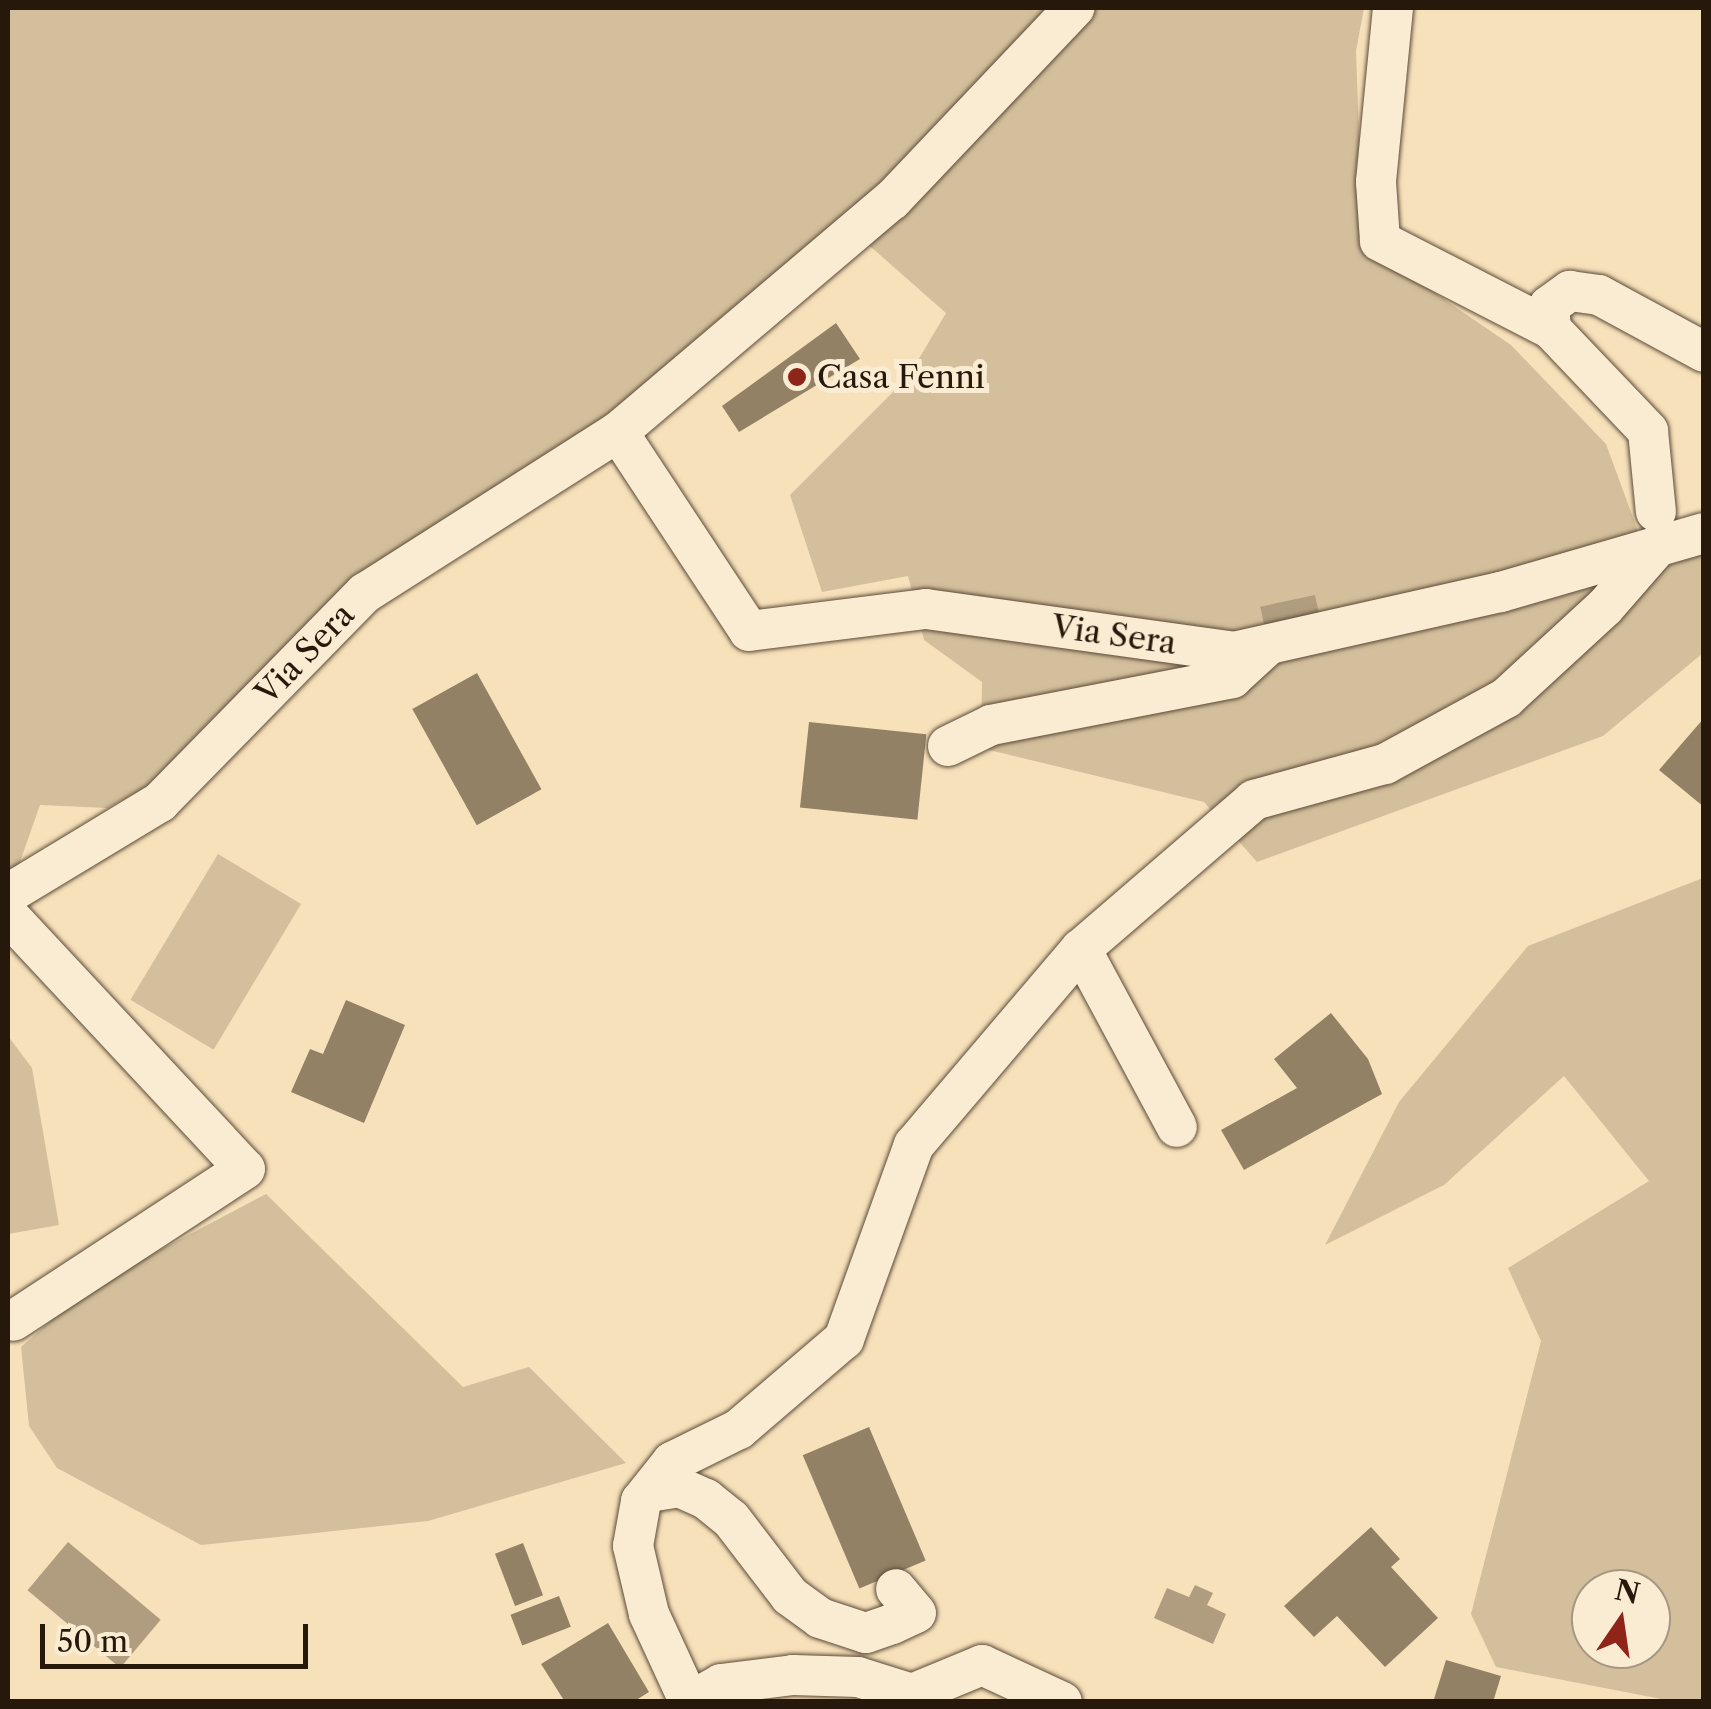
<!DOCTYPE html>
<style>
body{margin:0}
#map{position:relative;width:1711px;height:1709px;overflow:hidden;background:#f7e1ba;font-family:"Libre Caslon Text",serif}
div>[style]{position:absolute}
.green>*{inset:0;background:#d4bf9c;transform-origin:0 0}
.water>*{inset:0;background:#b09d7f;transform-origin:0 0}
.building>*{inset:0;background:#938166;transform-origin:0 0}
.roads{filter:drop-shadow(0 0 2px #5b4a38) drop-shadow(0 0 2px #5b4a38)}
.minor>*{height:40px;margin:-20px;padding:0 20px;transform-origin:20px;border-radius:20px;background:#faecd2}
.dots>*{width:28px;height:28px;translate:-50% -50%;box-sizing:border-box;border:5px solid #faecd2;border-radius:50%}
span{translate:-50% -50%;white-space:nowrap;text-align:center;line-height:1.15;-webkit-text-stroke:10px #faecd2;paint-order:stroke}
.poi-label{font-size:32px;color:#27180c}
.left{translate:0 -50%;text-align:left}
.street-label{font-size:32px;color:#27180c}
.frame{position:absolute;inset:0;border:10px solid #27180c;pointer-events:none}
.north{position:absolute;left:1571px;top:1569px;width:100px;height:100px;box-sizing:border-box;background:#faecd2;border:2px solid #a69783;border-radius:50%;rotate:13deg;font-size:28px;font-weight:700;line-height:40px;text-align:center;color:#27180c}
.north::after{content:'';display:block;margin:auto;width:35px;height:45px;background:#8f2418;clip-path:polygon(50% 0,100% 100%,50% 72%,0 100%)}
.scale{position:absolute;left:40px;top:1624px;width:268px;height:45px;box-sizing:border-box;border:5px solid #27180c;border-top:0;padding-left:12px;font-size:30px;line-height:35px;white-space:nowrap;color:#27180c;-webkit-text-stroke:8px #faecd2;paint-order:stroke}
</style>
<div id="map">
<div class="green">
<i style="clip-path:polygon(8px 8px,1053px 8px,882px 194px,149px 786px,107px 808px,40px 805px,15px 876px,8px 880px)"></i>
<i style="clip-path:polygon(1096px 8px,1364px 8px,1356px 51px,1363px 244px,1511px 345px,1606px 444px,1638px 531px,1703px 528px,1703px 653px,1603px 736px,1257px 862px,1204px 802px,981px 748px,982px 682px,924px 640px,908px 576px,822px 592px,790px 495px,908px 377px,946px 313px,863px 240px)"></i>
<i style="left:218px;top:854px;width:97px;height:170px;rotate:31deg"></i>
<i style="clip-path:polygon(evenodd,1703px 878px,1704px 1701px,1677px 1702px,1496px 1667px,1471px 1614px,1541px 1341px,1508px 1268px,1649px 1181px,1564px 1076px,1444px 1185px,1325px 1245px,1399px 1102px,1528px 946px,1703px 878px,1591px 1589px,1651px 1589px,1651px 1649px,1591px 1649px,1591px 1589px)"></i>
<i style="clip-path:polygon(8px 1036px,32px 1068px,59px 1225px,8px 1234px)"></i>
<i style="clip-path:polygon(266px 1194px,463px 1387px,529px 1367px,626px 1463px,428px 1521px,201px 1545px,57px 1468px,29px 1426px,21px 1347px,88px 1288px)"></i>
</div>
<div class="water">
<i style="left:1315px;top:595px;width:25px;height:56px;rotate:78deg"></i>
<i style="left:68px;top:1542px;width:121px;height:63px;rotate:40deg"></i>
<i style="clip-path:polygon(1195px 1585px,1213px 1593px,1207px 1605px,1226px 1614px,1213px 1644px,1154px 1618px,1167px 1588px,1189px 1597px)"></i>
</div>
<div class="building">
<i style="clip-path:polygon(836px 323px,860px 359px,739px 432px,722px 406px)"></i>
<i style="left:477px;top:673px;width:133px;height:74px;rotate:61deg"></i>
<i style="clip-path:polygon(1704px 718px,1704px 807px,1659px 770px)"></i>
<i style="left:809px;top:722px;width:118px;height:86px;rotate:6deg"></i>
<i style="clip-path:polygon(346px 1000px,405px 1025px,364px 1123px,291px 1092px,310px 1049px,323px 1054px)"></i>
<i style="clip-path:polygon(1331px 1013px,1368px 1059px,1382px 1094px,1244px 1170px,1221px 1130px,1297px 1088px,1274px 1059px)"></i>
<i style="left:869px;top:1427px;width:145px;height:72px;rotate:67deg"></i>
<i style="clip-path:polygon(1371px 1527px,1400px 1559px,1391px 1567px,1438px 1618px,1385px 1667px,1337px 1616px,1314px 1637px,1284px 1606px)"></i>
<i style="left:523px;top:1543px;width:56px;height:30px;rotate:69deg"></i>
<i style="left:559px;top:1596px;width:33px;height:52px;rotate:69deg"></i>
<i style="clip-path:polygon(608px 1623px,649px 1692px,633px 1702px,565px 1702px,541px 1664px)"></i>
<i style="clip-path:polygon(1446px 1660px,1501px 1676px,1493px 1702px,1434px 1699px)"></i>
</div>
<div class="roads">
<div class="minor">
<i style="left:1393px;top:8px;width:175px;rotate:95.6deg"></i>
<i style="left:1376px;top:182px;width:59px;rotate:86.1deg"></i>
<i style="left:1380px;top:241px;width:192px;rotate:27.2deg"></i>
<i style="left:1551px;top:329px;width:141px;rotate:46.4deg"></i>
<i style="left:1648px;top:431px;width:81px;rotate:84.4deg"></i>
<i style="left:1551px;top:329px;width:23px;rotate:-95deg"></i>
<i style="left:1549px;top:306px;width:26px;rotate:-36deg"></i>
<i style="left:1570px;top:291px;width:29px;rotate:8deg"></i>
<i style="left:1599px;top:295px;width:119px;rotate:28.5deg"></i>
<i style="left:618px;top:432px;width:238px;rotate:56.6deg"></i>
<i style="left:749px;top:631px;width:178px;rotate:-7.1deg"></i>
<i style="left:926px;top:609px;width:311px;rotate:7.9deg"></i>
<i style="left:1234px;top:652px;width:274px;rotate:-12.7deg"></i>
<i style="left:1501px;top:592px;width:211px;rotate:-16.2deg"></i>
<i style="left:948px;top:746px;width:48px;rotate:-26deg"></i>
<i style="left:991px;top:725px;width:246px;rotate:-11deg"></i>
<i style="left:1232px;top:678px;width:47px;rotate:-42.4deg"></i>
<i style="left:8px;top:894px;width:178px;rotate:-31.2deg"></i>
<i style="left:160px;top:802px;width:293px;rotate:-45.6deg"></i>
<i style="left:365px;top:593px;width:300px;rotate:-32.5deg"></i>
<i style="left:618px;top:432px;width:359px;rotate:-40.3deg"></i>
<i style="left:892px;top:200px;width:265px;rotate:-46.5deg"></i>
<i style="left:8px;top:915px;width:347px;rotate:47deg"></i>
<i style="left:245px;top:1169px;width:277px;rotate:146.8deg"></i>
<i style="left:1081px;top:949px;width:202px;rotate:61.7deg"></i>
<i style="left:655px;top:1491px;width:24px;rotate:-9deg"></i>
<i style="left:679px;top:1487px;width:30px;rotate:24deg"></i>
<i style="left:706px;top:1499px;width:32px;rotate:39deg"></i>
<i style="left:731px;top:1519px;width:97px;rotate:52.5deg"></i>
<i style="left:790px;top:1596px;width:37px;rotate:36deg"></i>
<i style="left:820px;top:1618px;width:48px;rotate:18.1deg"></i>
<i style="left:866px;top:1633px;width:28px;rotate:-19deg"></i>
<i style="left:892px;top:1624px;width:26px;rotate:-25deg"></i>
<i style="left:916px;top:1613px;width:31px;rotate:-130deg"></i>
<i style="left:689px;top:1701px;width:96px;rotate:-114.7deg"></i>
<i style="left:649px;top:1614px;width:70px;rotate:-103.2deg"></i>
<i style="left:633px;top:1546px;width:46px;rotate:-79.9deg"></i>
<i style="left:641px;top:1501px;width:50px;rotate:-51.5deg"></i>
<i style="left:672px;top:1462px;width:75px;rotate:-26.2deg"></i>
<i style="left:739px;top:1429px;width:138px;rotate:-40.6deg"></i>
<i style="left:844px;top:1339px;width:206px;rotate:-70.2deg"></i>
<i style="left:914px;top:1145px;width:257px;rotate:-49.6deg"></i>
<i style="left:1081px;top:949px;width:228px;rotate:-40.7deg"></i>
<i style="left:1254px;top:800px;width:136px;rotate:-15.4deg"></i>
<i style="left:1385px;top:764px;width:138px;rotate:-28.6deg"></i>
<i style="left:1506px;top:698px;width:134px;rotate:-42.6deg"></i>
<i style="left:1605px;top:607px;width:81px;rotate:-49deg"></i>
<i style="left:689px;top:1702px;width:37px;rotate:-29deg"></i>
<i style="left:721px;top:1684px;width:73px;rotate:-7.1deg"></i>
<i style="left:793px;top:1675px;width:65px;rotate:1.8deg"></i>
<i style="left:858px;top:1677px;width:57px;rotate:17.5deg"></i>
<i style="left:912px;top:1694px;width:76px;rotate:-22.5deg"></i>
<i style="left:982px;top:1665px;width:88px;rotate:24.8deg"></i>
</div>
</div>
<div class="dots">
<i style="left:797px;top:377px;background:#8f2418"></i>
</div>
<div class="poi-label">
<span class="left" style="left:817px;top:377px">Casa Fenni</span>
</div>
<div class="street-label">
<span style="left:1114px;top:635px;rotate:8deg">Via Sera</span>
<span style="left:305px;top:654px;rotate:-46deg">Via Sera</span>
</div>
<div class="frame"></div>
<div class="north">N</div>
<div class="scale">50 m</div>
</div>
